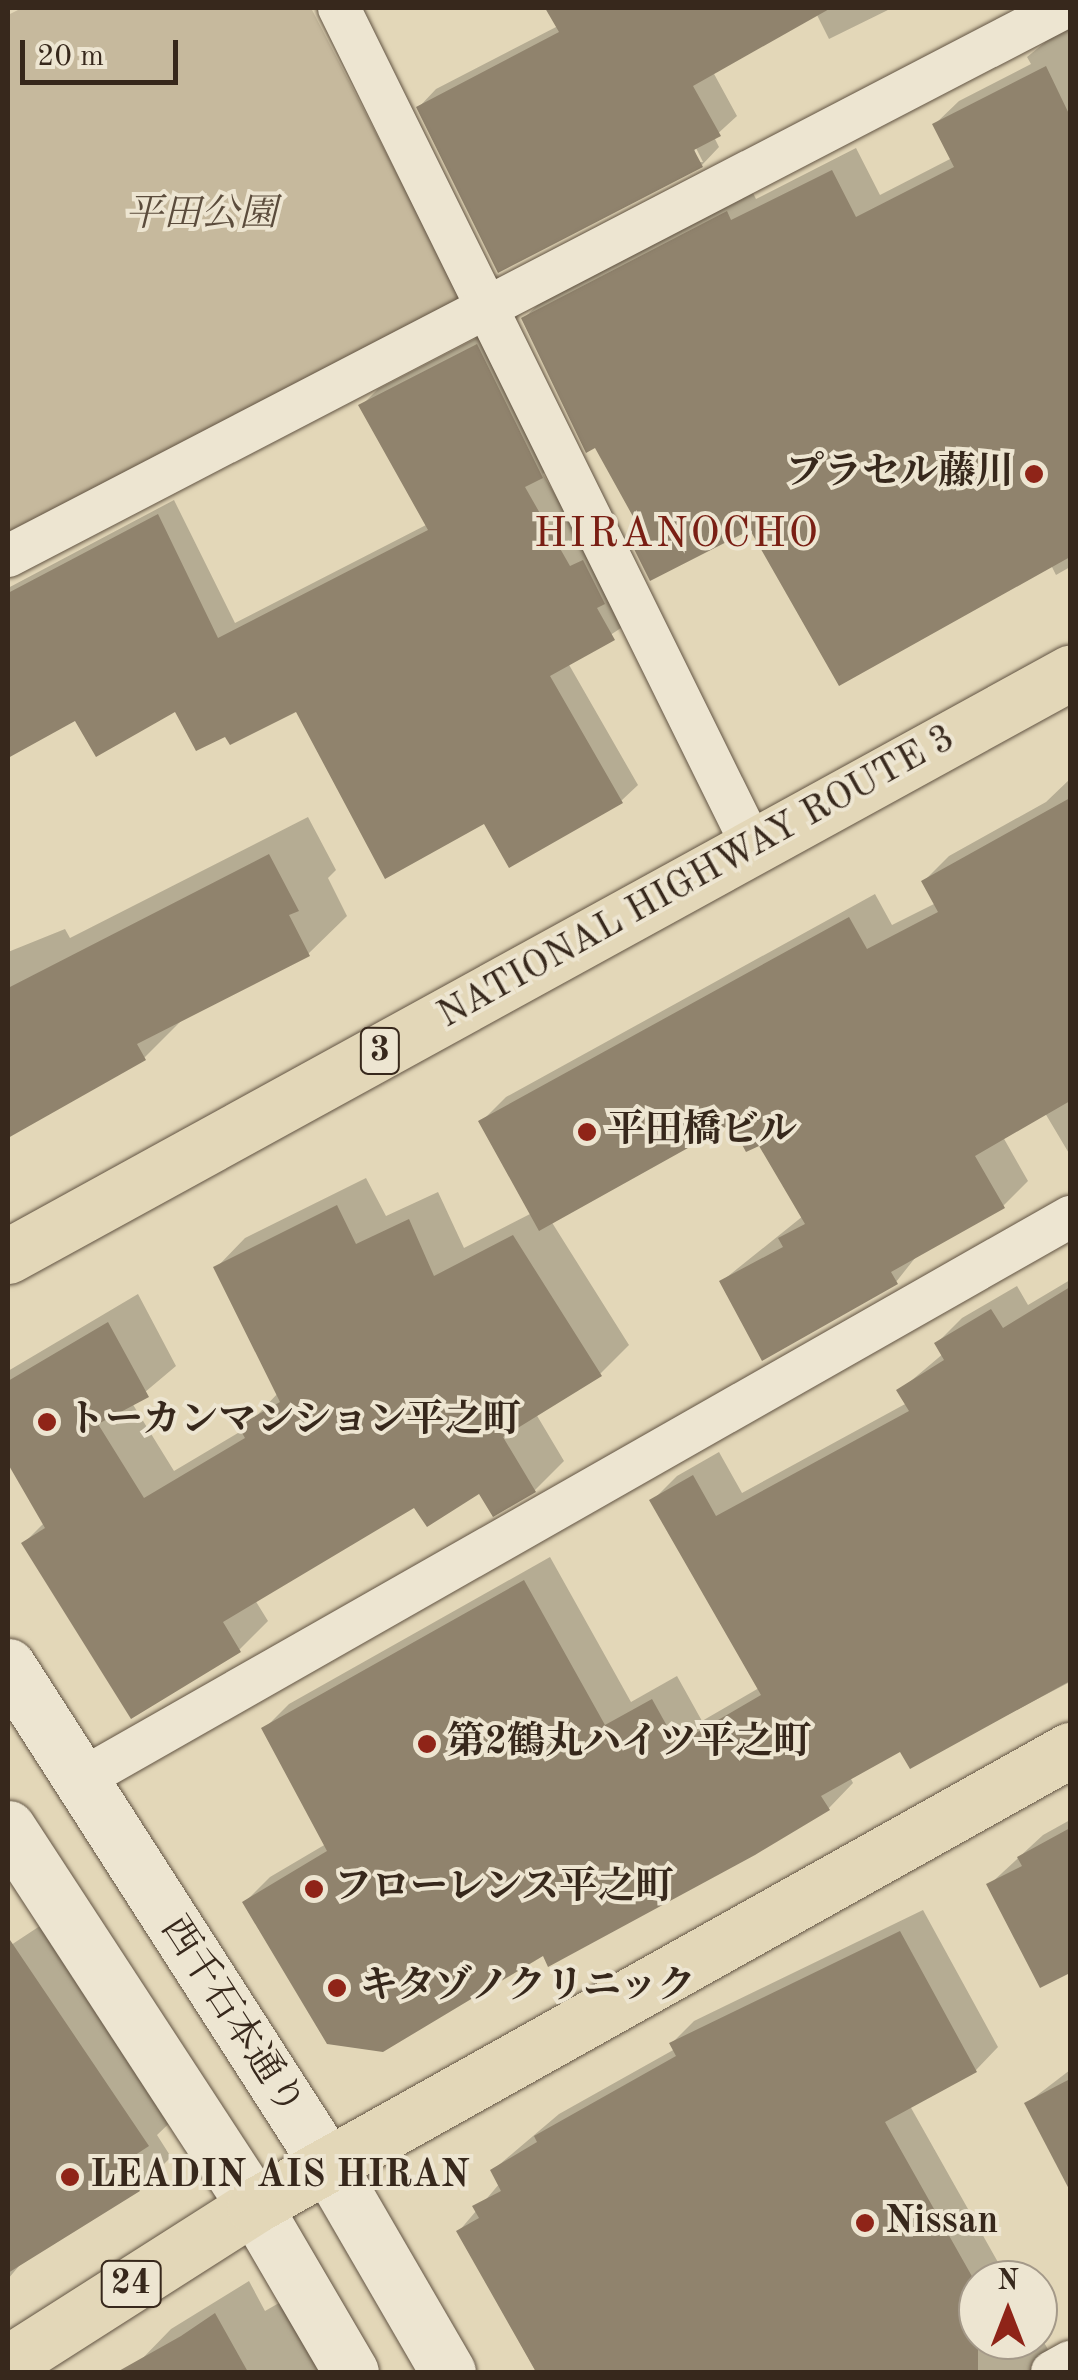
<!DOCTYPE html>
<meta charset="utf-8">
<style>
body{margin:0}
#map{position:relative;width:1078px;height:2380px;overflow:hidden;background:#e3d7b8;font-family:"Old Standard TT","Noto Serif JP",serif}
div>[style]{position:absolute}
.green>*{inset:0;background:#c6b99d}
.shadow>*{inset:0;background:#0003}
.building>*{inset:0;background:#90836d}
.roads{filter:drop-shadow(0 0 2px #625443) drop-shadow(0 0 2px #625443)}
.street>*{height:42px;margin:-21px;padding:0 21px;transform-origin:21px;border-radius:21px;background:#ede5d1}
.secondary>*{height:55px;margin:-27.5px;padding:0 27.5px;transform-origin:27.5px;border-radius:27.5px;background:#ede5d1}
.primary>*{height:55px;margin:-27.5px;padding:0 27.5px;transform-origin:27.5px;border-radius:27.5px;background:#e3d7b8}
.highway>*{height:55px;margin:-27.5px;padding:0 27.5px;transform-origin:27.5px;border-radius:27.5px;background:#e3d7b8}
.dots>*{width:28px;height:28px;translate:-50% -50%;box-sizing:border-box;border:5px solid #ede5d1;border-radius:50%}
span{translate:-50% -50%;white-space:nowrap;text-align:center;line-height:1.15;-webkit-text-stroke:8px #ede5d1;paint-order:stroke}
.shield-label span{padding:2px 8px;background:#ede5d1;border:2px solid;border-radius:8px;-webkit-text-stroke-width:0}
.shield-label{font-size:35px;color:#37281c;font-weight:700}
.park-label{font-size:38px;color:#5b4c3c;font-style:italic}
.poi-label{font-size:38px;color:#37281c;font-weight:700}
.right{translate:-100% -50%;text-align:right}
.left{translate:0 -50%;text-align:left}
.street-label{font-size:38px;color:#37281c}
.quarter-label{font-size:42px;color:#7a1f14;letter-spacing:2.5px}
.frame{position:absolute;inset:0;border:10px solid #37281c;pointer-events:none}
.north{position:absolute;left:958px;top:2260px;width:100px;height:100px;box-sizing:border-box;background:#ede5d1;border:2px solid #a49989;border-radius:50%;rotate:0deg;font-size:28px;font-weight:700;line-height:40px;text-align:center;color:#37281c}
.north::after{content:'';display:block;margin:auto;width:35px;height:45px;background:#8f2418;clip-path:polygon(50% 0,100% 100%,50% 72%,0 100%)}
.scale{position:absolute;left:20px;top:40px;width:158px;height:45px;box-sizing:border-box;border:5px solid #37281c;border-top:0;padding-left:12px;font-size:30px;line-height:35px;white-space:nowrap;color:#37281c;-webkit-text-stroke:8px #ede5d1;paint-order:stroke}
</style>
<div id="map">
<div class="green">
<i style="clip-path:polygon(22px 8px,311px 8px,462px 299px,8px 532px,8px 15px)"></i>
</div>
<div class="shadow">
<i style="clip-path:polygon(evenodd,548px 8px,892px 8px,829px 39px,816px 13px,713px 72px,737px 116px,714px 137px,719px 147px,702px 165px,419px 107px,436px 89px,558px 26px,548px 8px,691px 138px,703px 162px,698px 162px,691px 138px)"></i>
<i style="clip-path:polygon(1070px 22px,1070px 567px,1056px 575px,1051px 565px,751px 526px,631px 538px,642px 527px,524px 318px,548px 295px,751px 189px,756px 199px,856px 148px,880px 195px,952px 158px,935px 124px,959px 101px,1031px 64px,1027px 57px)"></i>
<i style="clip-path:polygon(494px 329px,558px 459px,543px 474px,630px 622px,568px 663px,638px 785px,621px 801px,297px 708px,226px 733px,176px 709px,76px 718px,8px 756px,8px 588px,174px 500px,235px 623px,428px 524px,361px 406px,378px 389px)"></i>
<i style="clip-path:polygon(1070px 779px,1070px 1155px,1045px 1113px,1003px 1137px,1028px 1181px,1003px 1206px,919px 1253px,896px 1282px,722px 1281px,803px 1216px,760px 1142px,732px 1121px,551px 1221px,629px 1345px,600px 1374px,536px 1414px,564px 1461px,535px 1490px,494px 1513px,480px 1490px,415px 1504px,255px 1600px,268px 1621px,239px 1650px,24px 1543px,44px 1523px,8px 1459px,8px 1371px,138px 1294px,176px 1366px,132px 1403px,174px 1471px,243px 1430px,279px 1392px,216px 1268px,245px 1238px,366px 1178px,386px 1216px,438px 1192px,464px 1248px,532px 1213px,481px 1122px,506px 1097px,875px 894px,892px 925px,936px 903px,924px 881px,949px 856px,1046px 802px)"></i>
<i style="clip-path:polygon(308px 817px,336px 870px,328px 878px,347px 916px,308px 954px,183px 1019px,144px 1058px,8px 1132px,8px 952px,65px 929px,70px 938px)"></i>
<i style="clip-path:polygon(1070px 1280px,1070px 1682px,911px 1765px,901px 1749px,850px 1777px,853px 1783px,829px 1808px,544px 1952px,245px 1902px,270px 1877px,326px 1844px,264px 1729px,289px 1704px,550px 1557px,631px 1702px,677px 1676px,702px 1721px,759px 1688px,652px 1501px,677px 1476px,719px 1452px,742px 1493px,907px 1403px,899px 1391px,944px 1353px,937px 1343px,962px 1318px,1017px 1286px,1028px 1305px)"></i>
<i style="clip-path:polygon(1070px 1820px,1070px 1970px,1041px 1985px,989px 1885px,1043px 1835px)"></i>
<i style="clip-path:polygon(923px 1910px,998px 2047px,976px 2070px,910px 2106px,1008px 2280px,978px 2280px,978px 2340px,1038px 2340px,1038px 2332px,1061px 2372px,536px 2372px,459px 2231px,500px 2183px,493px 2170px,559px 2114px,675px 2049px,672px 2043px,694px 2021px)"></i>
<i style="clip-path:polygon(49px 1920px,180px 2113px,157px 2135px,171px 2157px,139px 2189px,24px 2260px,8px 2279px,8px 1947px)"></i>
<i style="clip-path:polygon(1070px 2070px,1070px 2186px,1027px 2103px)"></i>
<i style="clip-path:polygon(249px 2281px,265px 2311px,286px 2299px,348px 2372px,143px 2372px,138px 2363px,171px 2329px)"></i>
</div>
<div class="building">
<i style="clip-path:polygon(545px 8px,831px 8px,693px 86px,721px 136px,694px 150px,703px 167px,498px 273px,416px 107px,559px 32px)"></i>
<i style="clip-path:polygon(1046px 66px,1070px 116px,1070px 557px,839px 686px,750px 530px,650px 581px,628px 537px,641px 531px,595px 448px,586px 453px,521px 318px,727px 211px,731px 220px,832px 170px,856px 217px,954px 167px,932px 124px)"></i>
<i style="clip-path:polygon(477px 344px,543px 478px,525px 487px,570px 566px,583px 560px,605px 604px,597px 608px,615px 640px,550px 676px,623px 803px,509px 868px,484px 824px,385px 879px,296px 712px,230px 745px,225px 737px,196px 751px,175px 712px,96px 757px,75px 721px,8px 758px,8px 593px,158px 514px,218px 638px,428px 530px,358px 405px)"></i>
<i style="clip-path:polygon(1070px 798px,1070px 1101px,975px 1156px,1005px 1208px,891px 1272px,898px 1284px,762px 1361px,719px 1281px,783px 1247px,778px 1238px,805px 1224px,759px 1146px,746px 1152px,731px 1124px,539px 1231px,478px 1121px,849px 917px,867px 949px,938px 912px,921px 881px)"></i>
<i style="clip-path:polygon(269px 854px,299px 911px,289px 915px,310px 956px,137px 1044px,146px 1060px,8px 1138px,8px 988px)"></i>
<i style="clip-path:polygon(337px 1205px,356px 1244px,409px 1219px,434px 1276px,513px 1235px,602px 1376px,503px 1437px,536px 1492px,493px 1517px,479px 1494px,427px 1527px,414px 1508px,223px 1622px,241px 1652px,131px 1719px,21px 1543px,45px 1528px,8px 1464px,8px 1381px,108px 1322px,149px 1397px,98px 1424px,144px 1498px,245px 1438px,238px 1426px,280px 1402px,213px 1267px)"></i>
<i style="clip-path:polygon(1070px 1287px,1070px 1681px,910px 1769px,900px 1752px,821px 1796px,830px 1810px,755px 1855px,548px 1967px,543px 1956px,383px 2052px,327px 2044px,242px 1902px,327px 1851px,261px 1728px,524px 1580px,605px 1725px,652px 1699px,677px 1744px,761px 1695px,649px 1500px,693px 1475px,716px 1516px,909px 1411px,896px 1390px,944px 1360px,934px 1343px,991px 1309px,1003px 1328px)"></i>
<i style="clip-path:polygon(1070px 1828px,1070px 1973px,1040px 1988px,986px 1884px,1022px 1866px,1017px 1857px)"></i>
<i style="clip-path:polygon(900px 1931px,977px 2072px,885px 2122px,978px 2287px,978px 2372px,536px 2372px,456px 2231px,479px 2218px,472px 2206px,501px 2191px,490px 2170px,537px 2142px,534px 2136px,676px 2056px,669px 2043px)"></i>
<i style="clip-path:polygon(8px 1937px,149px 2146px,123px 2163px,140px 2191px,8px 2273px)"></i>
<i style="clip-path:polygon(1070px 2079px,1070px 2191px,1024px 2103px)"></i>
<i style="clip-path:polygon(215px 2313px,248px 2372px,117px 2372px,181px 2336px)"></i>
</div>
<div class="roads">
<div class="street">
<i style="left:339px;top:8px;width:936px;rotate:63.74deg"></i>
<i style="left:8px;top:556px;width:1190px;rotate:-27.43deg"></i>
<i style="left:80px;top:1780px;width:1139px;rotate:-29.63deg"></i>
<i style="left:1052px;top:2372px;width:21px;rotate:-29deg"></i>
</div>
<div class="secondary">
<i style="left:8px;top:1666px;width:593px;rotate:57.33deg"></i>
<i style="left:328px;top:2165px;width:239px;rotate:59.9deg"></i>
<i style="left:8px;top:1828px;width:451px;rotate:56.9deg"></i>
<i style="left:254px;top:2206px;width:192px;rotate:59.7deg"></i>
</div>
<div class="primary">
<i style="left:8px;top:2363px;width:292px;rotate:-32.5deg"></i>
<i style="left:254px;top:2206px;width:935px;rotate:-29.2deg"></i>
</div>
<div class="highway">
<i style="left:8px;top:1256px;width:1212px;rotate:-28.77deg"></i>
</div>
</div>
<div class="dots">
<i style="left:1034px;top:474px;background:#8f2418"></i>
<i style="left:587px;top:1132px;background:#8f2418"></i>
<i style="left:47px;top:1422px;background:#8f2418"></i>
<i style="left:427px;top:1744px;background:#8f2418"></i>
<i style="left:314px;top:1889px;background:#8f2418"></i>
<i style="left:337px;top:1988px;background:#8f2418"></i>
<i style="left:70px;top:2177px;background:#8f2418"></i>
<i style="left:865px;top:2223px;background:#8f2418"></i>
</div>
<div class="shield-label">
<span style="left:380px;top:1051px">3</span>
<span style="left:131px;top:2284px">24</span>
</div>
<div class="park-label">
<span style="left:201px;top:216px">平田公園</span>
</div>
<div class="poi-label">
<span class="right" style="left:1014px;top:474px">プラセル藤川</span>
<span class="left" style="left:607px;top:1132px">平田橋ビル</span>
<span class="left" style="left:67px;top:1422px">トーカンマンション平之町</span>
<span class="left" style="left:447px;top:1744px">第2鶴丸ハイツ平之町</span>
<span class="left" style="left:334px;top:1889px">フローレンス平之町</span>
<span class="left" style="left:360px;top:1988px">キタゾノクリニック</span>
<span class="left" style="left:90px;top:2177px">LEADIN AIS HIRAN</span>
<span class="left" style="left:885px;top:2223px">Nissan</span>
</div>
<div class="street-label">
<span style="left:697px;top:878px;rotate:-29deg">NATIONAL HIGHWAY ROUTE 3</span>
<span style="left:231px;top:2017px;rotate:57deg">西千石本通り</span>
</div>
<div class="quarter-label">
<span style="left:677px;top:535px">HIRANOCHO</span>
</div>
<div class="frame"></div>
<div class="north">N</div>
<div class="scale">20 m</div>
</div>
